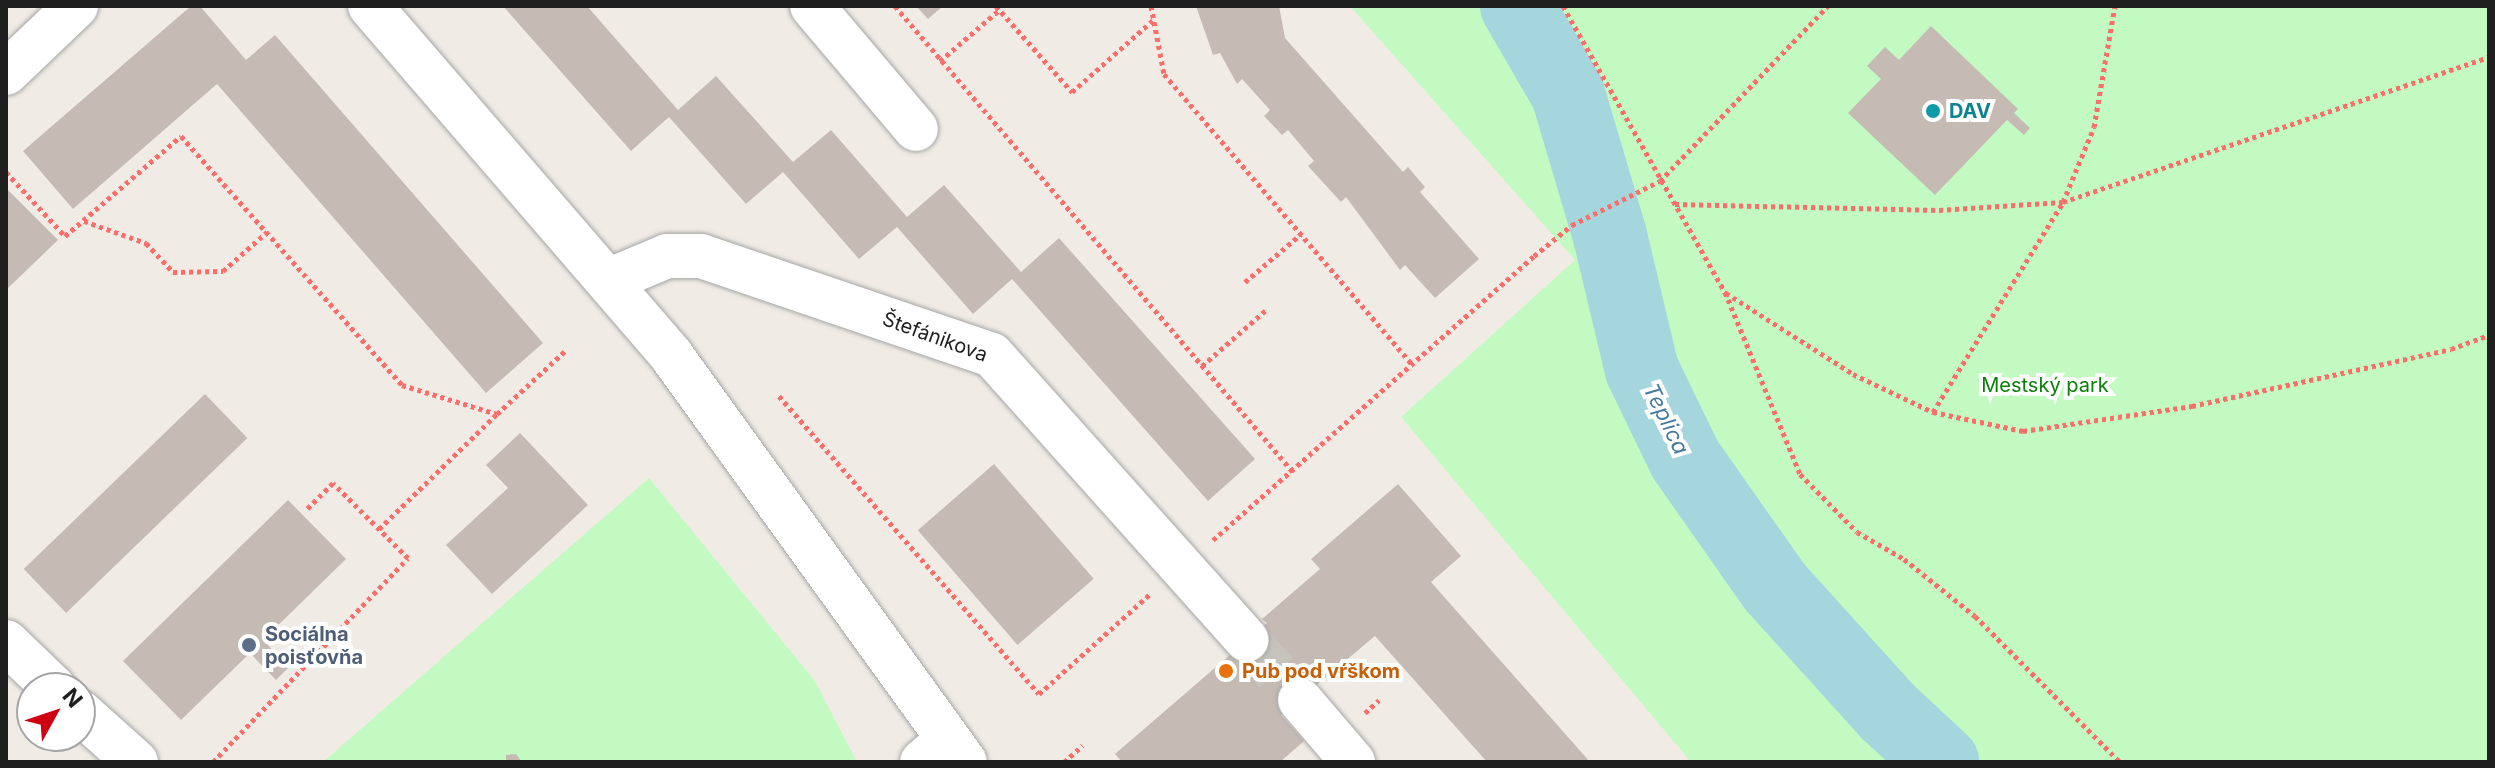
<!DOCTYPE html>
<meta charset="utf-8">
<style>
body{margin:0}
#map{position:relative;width:2495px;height:768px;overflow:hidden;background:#f0ece5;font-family:Inter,sans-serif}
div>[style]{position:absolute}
.park>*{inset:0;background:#c2fac2}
.river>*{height:74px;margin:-37px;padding:0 37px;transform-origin:37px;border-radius:37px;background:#a5d6de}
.building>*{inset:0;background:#c5bbb4;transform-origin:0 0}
.minor-tunnel>*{height:44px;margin-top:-22px;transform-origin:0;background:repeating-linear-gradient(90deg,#c6c3bd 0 44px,transparent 0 66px)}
.path>*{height:5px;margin-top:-2.5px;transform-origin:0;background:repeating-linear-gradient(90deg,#fc6d6b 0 4px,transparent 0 8px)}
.roads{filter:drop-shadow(0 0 2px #a6a6a6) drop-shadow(0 0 2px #a6a6a6)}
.minor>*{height:44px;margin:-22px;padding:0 22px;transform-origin:22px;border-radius:22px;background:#fff}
.tertiary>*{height:44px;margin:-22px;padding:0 22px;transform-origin:22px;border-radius:22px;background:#fff}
.dots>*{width:22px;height:22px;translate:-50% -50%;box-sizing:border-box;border:4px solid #fff;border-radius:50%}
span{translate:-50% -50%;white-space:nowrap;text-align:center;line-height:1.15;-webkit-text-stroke:8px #fff;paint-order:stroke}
.culture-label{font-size:20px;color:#0d838f;font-weight:700}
.left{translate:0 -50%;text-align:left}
.street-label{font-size:20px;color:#1f1f1f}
.park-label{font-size:20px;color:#0a800a}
.service-label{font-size:20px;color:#4e5e75;font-weight:700}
.food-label{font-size:20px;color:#c56008;font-weight:700}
.water-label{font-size:22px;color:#447aa1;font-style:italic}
.frame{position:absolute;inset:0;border:8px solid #1f1f1f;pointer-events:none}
.north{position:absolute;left:16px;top:672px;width:80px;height:80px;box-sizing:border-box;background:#fff;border:2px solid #a5a5a5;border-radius:50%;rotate:50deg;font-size:22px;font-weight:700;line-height:32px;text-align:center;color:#1f1f1f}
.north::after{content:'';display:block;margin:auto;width:28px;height:36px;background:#ce0011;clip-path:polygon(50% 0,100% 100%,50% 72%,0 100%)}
</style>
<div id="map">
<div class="park">
<i style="clip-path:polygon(1350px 6px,2489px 6px,2489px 762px,1691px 762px,1401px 417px,1575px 260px)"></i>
<i style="clip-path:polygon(649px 478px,815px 681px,857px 762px,323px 762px)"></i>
</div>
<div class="river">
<i style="left:1517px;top:6px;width:102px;rotate:59.9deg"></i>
<i style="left:1568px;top:94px;width:148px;rotate:73.5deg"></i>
<i style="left:1610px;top:236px;width:138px;rotate:76.6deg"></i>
<i style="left:1642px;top:370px;width:99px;rotate:64.2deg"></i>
<i style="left:1685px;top:459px;width:156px;rotate:54.9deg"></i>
<i style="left:1775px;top:587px;width:169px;rotate:47.9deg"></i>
<i style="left:1888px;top:712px;width:74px;rotate:42.8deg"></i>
</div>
<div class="building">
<i style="clip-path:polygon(191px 6px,200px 6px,246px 60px,275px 35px,543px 343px,486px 393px,217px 84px,73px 209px,23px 151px)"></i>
<i style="clip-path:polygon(503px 6px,587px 6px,678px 110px,716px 76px,793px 162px,831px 130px,907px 217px,944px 185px,1021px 272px,1059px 238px,1255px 459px,1208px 501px,1012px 279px,973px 314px,897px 227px,859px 259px,783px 172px,746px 204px,669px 117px,631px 151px)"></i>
<i style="clip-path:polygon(916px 6px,943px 6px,928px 19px)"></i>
<i style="clip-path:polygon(1196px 6px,1279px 6px,1285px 38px,1403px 172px,1408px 167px,1425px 187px,1420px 192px,1479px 259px,1435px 298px,1405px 265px,1400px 270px,1346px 197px,1341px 202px,1308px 166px,1314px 161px,1288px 130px,1282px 135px,1264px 116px,1270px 110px,1242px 79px,1237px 84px,1220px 53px,1213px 55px)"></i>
<i style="clip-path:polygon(1931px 26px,2018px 109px,2014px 113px,2030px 128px,2024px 135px,2007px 120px,1935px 195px,1848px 113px,1881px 79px,1867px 66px,1885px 47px,1899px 60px)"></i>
<i style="clip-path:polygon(6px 188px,58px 240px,6px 290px)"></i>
<i style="left:205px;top:394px;width:61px;height:252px;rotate:46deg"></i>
<i style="clip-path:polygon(520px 433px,588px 505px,492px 594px,446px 545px,508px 488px,486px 465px)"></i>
<i style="left:994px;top:464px;width:152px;height:101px;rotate:49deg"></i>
<i style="clip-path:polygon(1398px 484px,1461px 556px,1431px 582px,1590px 762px,1487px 762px,1375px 636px,1281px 715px,1304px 741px,1280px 762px,1122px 762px,1115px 754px,1267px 623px,1262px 619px,1320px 569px,1311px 559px)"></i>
<i style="clip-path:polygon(288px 500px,346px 559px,263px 640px,289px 667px,276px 680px,250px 653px,181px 720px,123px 661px)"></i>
<i style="clip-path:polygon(516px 754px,522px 762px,506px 762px,506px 755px)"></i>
</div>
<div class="minor-tunnel">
<i style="left:1247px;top:640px;width:80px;rotate:48.5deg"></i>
</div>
<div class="path">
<i style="left:895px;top:6px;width:613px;rotate:49.5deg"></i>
<i style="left:996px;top:6px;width:115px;rotate:48.5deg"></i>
<i style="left:1072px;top:92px;width:108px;rotate:-41.6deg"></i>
<i style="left:1151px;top:6px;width:69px;rotate:79.2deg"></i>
<i style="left:1164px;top:74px;width:382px;rotate:49.5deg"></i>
<i style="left:1563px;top:6px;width:329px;rotate:60.5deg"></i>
<i style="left:1725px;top:292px;width:197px;rotate:67.6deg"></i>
<i style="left:1800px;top:474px;width:81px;rotate:45.5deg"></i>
<i style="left:1857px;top:532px;width:54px;rotate:29.9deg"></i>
<i style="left:1904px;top:559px;width:91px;rotate:38.8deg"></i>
<i style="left:1975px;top:616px;width:206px;rotate:45.2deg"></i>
<i style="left:940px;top:61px;width:78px;rotate:-40.8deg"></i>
<i style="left:6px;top:172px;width:87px;rotate:47.3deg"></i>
<i style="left:65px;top:236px;width:153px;rotate:-40.8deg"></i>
<i style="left:181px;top:136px;width:333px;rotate:48.4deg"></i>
<i style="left:402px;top:385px;width:99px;rotate:17deg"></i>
<i style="left:497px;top:414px;width:94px;rotate:-42.8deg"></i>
<i style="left:1675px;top:204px;width:264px;rotate:1.3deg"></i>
<i style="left:1939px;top:210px;width:124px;rotate:-3.7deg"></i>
<i style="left:2063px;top:202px;width:450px;rotate:-18.8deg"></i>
<i style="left:84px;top:221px;width:66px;rotate:19.5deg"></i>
<i style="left:146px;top:243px;width:40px;rotate:47deg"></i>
<i style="left:173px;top:272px;width:50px;rotate:-1.1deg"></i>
<i style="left:223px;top:271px;width:59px;rotate:-41.6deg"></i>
<i style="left:1245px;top:282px;width:74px;rotate:-40.6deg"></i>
<i style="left:1726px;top:293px;width:151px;rotate:32.5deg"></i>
<i style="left:1853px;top:374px;width:89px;rotate:25.4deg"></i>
<i style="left:1933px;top:412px;width:92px;rotate:11.9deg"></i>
<i style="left:2023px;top:431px;width:171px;rotate:-8.4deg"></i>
<i style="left:2192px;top:406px;width:265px;rotate:-12.4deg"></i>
<i style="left:2451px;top:349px;width:40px;rotate:-20.2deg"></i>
<i style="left:1202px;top:366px;width:86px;rotate:-41.2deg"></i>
<i style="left:779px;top:396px;width:395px;rotate:48.9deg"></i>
<i style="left:1039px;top:694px;width:151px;rotate:-42deg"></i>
<i style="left:1933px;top:412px;width:247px;rotate:-58.2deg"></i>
<i style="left:2063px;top:202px;width:81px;rotate:-67.5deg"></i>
<i style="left:2094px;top:127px;width:123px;rotate:-80.2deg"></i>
<i style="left:379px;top:529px;width:165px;rotate:-44.3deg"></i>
<i style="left:1213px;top:540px;width:429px;rotate:-41.5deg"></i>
<i style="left:1534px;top:256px;width:49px;rotate:-39.2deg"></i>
<i style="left:1572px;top:225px;width:98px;rotate:-26.6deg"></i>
<i style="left:1660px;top:181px;width:243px;rotate:-46.2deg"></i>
<i style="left:1365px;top:713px;width:19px;rotate:-43deg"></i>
<i style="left:213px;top:762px;width:282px;rotate:-46.3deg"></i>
<i style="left:408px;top:558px;width:106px;rotate:-135deg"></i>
<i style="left:333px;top:483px;width:38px;rotate:135deg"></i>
<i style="left:1064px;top:762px;width:25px;rotate:-42deg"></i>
</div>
<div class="roads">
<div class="minor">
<i style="left:812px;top:6px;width:161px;rotate:49.8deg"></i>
<i style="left:6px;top:73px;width:97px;rotate:-43.7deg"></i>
<i style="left:610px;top:280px;width:62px;rotate:-22.8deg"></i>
<i style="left:667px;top:256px;width:34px"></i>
<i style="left:701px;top:256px;width:307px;rotate:18.8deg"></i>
<i style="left:992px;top:355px;width:382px;rotate:48.2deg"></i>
<i style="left:6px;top:642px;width:66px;rotate:43.8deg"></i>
<i style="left:1300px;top:700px;width:82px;rotate:49.5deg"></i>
<i style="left:80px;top:712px;width:75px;rotate:41.8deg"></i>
<i style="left:922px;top:762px;width:32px;rotate:-41deg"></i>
</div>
<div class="tertiary">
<i style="left:370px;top:6px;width:461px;rotate:49.2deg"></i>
<i style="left:671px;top:355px;width:502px;rotate:54.16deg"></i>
</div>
</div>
<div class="dots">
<i style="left:1933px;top:111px;background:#0f9aa8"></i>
<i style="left:249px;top:645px;background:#5c6f8a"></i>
<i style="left:1226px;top:671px;background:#e8710a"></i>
</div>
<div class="culture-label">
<span class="left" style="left:1949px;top:111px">DAV</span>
</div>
<div class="street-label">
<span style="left:935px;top:337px;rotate:20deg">Štefánikova</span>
</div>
<div class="park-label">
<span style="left:2045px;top:385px">Mestský park</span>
</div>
<div class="service-label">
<span class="left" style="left:265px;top:646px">Sociálna<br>poisťovňa</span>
</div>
<div class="food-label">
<span class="left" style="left:1242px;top:671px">Pub pod vŕškom</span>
</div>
<div class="water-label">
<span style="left:1666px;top:419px;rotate:64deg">Teplica</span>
</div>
<div class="frame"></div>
<div class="north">N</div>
</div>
